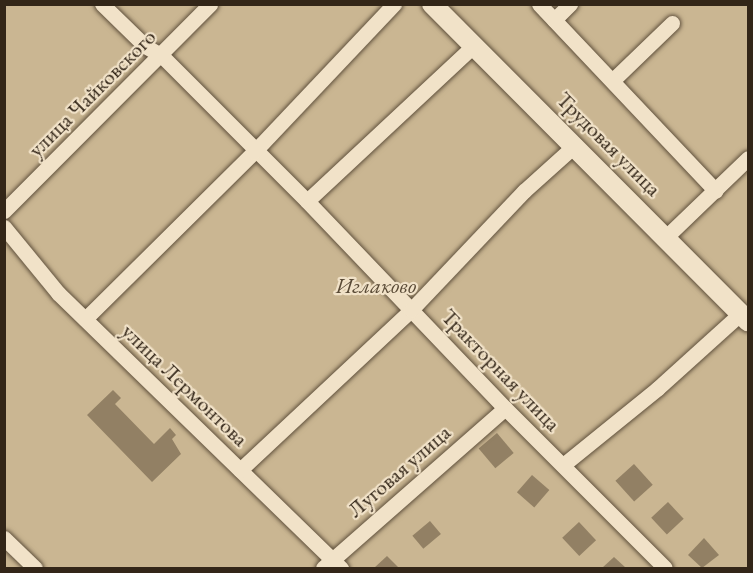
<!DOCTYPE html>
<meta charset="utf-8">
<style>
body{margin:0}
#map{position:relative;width:753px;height:573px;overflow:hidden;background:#e9d3ab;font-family:"EB Garamond",serif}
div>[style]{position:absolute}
.green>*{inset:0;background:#cab692;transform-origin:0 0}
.building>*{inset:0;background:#928064;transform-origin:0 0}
.roads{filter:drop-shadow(0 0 2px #60513d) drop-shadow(0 0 2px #60513d)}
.minor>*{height:15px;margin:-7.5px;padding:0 7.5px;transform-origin:7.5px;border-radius:7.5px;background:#f1e2c8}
.tertiary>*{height:20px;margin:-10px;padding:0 10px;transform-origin:10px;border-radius:10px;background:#f1e2c8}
span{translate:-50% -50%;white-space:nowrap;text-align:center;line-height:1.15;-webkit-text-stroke:4.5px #f1e2c8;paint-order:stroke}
.street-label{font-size:22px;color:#332618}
.park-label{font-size:22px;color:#594a36;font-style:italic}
.frame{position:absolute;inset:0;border:6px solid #332618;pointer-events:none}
</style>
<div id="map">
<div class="green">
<i style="left:5px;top:5px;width:743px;height:563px"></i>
</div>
<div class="building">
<i style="clip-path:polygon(113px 390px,121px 398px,115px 404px,154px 444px,170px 428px,176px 435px,172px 439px,181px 454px,152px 482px,87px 415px)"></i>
<i style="left:497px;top:433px;width:26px;height:24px;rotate:50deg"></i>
<i style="left:634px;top:464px;width:28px;height:25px;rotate:48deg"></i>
<i style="left:532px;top:475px;width:23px;height:23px;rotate:41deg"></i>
<i style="left:668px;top:502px;width:23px;height:23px;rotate:47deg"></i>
<i style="left:430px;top:521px;width:17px;height:23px;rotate:50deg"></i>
<i style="left:579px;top:522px;width:25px;height:23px;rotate:47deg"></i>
<i style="clip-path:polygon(704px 538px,719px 555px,702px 568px,688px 555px)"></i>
<i style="clip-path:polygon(387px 556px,399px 568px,374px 568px)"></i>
<i style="clip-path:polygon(614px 557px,626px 568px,602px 568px)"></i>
</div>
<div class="roads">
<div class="minor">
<i style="left:102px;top:4px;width:60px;rotate:44.3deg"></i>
<i style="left:145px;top:46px;width:20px;rotate:30deg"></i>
<i style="left:162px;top:56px;width:205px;rotate:45deg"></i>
<i style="left:307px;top:201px;width:286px;rotate:46.3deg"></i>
<i style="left:505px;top:408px;width:226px;rotate:45deg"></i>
<i style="left:539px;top:4px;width:257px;rotate:46.6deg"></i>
<i style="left:554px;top:20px;width:23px;rotate:-45deg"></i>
<i style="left:613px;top:80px;width:82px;rotate:-44deg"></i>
<i style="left:307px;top:201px;width:229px;rotate:-43deg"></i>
<i style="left:4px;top:211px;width:292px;rotate:-45.1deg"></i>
<i style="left:4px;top:227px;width:85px;rotate:50.7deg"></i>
<i style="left:58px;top:293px;width:395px;rotate:44.2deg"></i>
<i style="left:667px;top:236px;width:112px;rotate:-43.9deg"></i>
<i style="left:85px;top:319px;width:238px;rotate:-44.7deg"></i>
<i style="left:254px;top:152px;width:204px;rotate:-46.6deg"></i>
<i style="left:563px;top:465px;width:122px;rotate:-39deg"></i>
<i style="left:658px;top:388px;width:112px;rotate:-42.1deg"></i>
<i style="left:240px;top:470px;width:234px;rotate:-43.1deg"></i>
<i style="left:411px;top:310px;width:164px;rotate:-46.5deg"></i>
<i style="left:524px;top:191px;width:69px;rotate:-42deg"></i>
<i style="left:4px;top:538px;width:43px;rotate:44.1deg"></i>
<i style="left:323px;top:568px;width:242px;rotate:-41.3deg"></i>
</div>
<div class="tertiary">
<i style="left:432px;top:4px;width:448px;rotate:45.1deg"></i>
</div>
</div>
<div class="street-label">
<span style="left:92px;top:93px;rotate:-45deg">улица Чайковского</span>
<span style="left:609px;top:144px;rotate:45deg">Трудовая улица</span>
<span style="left:501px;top:370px;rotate:46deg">Тракторная улица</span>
<span style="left:185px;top:385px;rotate:44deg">улица Лермонтова</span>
<span style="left:399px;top:471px;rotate:-41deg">Луговая улица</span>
</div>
<div class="park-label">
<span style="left:376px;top:286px">Иглаково</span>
</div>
<div class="frame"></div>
</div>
